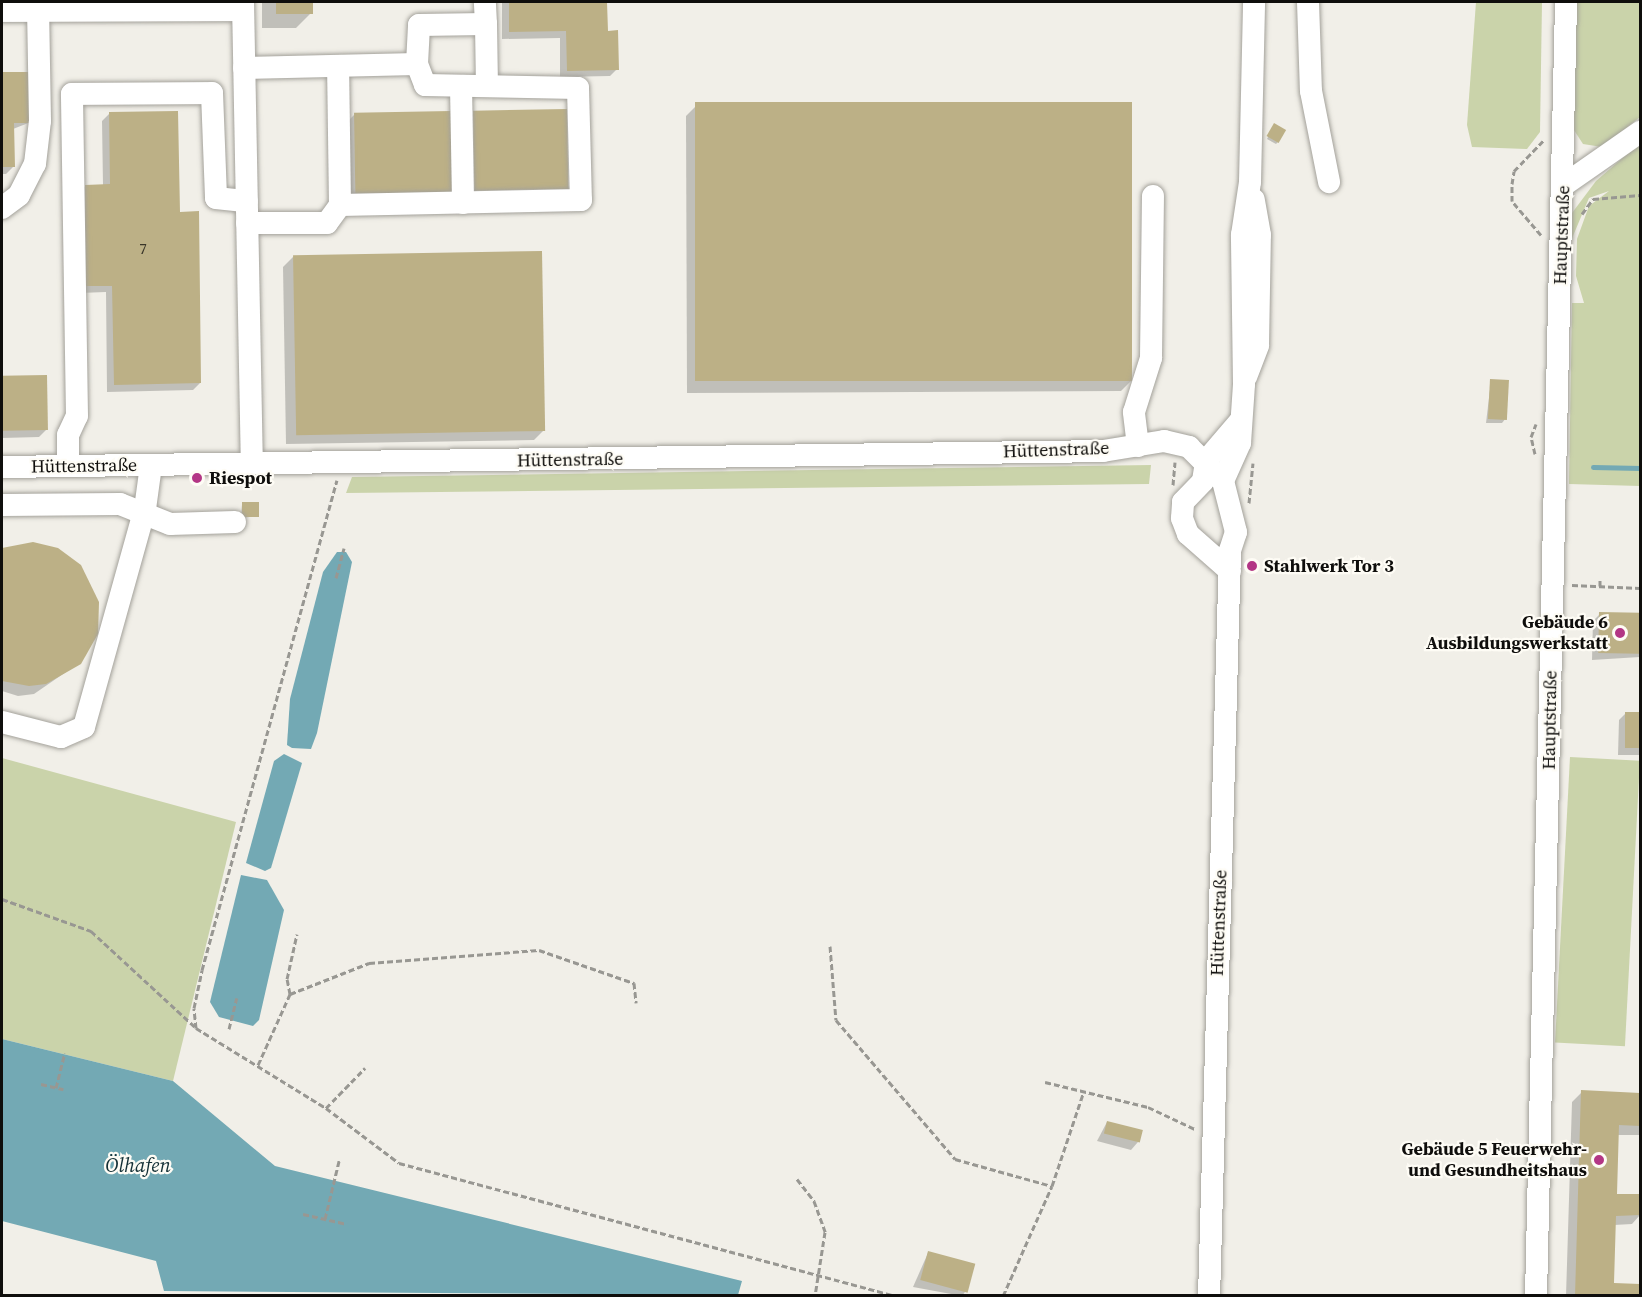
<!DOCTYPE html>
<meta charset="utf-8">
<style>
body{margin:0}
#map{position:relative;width:1642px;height:1297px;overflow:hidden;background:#f1efe8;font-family:"Source Serif 4",serif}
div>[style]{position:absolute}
.green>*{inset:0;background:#cad3aa;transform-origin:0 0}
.water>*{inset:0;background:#73a9b4}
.shadow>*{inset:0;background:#0003}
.stream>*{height:5px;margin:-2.5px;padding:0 2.5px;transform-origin:2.5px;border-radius:2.5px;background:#73a9b4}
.building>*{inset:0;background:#bcb086;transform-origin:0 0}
.path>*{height:3px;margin-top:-1.5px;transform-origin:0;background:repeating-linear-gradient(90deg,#989792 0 6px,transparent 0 9px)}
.roads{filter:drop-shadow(0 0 2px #a3a19a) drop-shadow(0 0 2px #a3a19a)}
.minor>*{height:22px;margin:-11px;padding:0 11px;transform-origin:11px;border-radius:11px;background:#fff}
.dots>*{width:16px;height:16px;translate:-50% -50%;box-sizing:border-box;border:3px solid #fefcf5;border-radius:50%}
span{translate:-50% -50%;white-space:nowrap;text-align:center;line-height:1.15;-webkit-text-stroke:4.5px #fefcf5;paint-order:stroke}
.number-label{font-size:15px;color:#3a362a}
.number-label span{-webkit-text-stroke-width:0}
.street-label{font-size:18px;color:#0f0e0c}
.poi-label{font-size:18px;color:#0f0e0c;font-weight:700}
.left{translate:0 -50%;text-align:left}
.right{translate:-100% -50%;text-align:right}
.water-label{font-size:20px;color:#143036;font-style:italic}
.frame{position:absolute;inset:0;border:3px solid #0f0e0c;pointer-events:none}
</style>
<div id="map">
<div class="green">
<i style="clip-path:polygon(1476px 2px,1542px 2px,1540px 132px,1527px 149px,1472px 147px,1467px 125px)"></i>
<i style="clip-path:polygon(1573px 2px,1640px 2px,1640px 117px,1602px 147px,1583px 144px,1572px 127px)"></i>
<i style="clip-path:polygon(1640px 143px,1640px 486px,1569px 484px,1572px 303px,1584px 303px,1576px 276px,1577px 239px,1589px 206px,1609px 191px,1589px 198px,1570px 243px,1572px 213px,1596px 181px)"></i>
<i style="clip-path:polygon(1151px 465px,1149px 484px,346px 493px,352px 477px)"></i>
<i style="left:1570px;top:757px;width:70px;height:286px;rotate:3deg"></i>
<i style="clip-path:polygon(2px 758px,236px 822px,173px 1081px,2px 1039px)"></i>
</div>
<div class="water">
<i style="clip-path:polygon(337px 552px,346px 552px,352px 562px,317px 733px,311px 749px,292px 748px,287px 745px,290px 699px,323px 572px)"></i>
<i style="clip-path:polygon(284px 754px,302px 763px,271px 868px,265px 871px,246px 863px,274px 761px)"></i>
<i style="clip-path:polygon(241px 875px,267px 880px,284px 910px,259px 1020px,253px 1026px,219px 1017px,210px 1002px)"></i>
<i style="clip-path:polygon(2px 1039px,173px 1081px,275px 1166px,742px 1281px,738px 1295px,164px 1291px,156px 1261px,2px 1221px)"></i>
</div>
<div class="shadow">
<i style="clip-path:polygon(262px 2px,311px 2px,311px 13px,296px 28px,262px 28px)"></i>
<i style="clip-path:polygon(502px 2px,606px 2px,606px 32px,617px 69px,610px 76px,560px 77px,560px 38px,502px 39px)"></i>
<i style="clip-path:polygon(2px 74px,31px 74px,31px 122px,13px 129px,13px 167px,6px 174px,2px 174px)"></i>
<i style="clip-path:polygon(696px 106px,1131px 381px,1121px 391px,687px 393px,686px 116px)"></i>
<i style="clip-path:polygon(109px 114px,178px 213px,200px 383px,193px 390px,107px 392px,106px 292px,80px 293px,78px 194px,85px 186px,103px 186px,102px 121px)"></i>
<i style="clip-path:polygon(355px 114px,450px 191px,349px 200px,348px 121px)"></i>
<i style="clip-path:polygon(1273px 127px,1278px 142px,1276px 144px,1267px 139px)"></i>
<i style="clip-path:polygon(293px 257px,544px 430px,534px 440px,286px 444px,283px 267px)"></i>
<i style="clip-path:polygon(46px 377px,47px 429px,39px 437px,2px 438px,2px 378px)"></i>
<i style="clip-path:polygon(1491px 381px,1506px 418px,1502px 423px,1486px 423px)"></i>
<i style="clip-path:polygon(242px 504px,258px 516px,241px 518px)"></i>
<i style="clip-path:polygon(33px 543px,79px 663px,34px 694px,18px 696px,2px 691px,2px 550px)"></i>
<i style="clip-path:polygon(1600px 614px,1640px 614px,1640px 657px,1592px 660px,1593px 621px)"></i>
<i style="clip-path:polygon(1626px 713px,1640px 713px,1640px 755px,1618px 755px,1619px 720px)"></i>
<i style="clip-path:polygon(1582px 1092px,1640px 1095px,1640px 1135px,1617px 1135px,1615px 1196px,1640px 1196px,1640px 1215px,1632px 1224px,1614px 1225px,1612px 1284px,1640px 1285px,1640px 1296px,1566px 1296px,1572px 1102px)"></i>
<i style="clip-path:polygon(1107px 1122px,1138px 1142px,1131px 1150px,1097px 1141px)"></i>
<i style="clip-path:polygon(928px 1253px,965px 1292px,962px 1296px,913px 1287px)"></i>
</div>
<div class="stream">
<i style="left:1593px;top:467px;width:47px;rotate:1.2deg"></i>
</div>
<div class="building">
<i style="left:276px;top:2px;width:37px;height:12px"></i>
<i style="clip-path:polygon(509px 2px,607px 2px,608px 31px,618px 30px,619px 70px,567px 71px,566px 31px,509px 32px)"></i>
<i style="clip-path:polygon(2px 72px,32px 72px,33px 123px,14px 123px,15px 167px,2px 167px)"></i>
<i style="left:1132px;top:102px;width:279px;height:437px;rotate:90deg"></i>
<i style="left:567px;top:109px;width:80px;height:94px;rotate:89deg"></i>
<i style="clip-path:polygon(178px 111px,180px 212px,199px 211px,201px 383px,114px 385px,112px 286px,86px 286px,85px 185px,110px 184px,109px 112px)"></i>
<i style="left:451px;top:111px;width:81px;height:97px;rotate:89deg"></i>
<i style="left:1274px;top:123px;width:14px;height:15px;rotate:30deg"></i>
<i style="left:542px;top:251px;width:180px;height:249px;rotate:89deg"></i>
<i style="left:47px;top:375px;width:55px;height:45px;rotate:89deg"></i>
<i style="left:1490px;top:379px;width:19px;height:40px;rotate:3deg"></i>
<i style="left:242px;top:502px;width:17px;height:15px"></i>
<i style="clip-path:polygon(33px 542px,58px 548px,81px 565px,99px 602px,98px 634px,81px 664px,46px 684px,29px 686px,2px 681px,2px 548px)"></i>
<i style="left:1599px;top:612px;width:41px;height:41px;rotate:1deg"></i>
<i style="left:1625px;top:712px;width:15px;height:36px"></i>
<i style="clip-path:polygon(1581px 1090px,1640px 1093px,1640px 1126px,1619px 1125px,1617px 1194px,1640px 1194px,1640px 1215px,1616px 1216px,1614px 1283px,1640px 1284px,1640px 1296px,1575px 1296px)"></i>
<i style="left:1107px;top:1121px;width:37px;height:13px;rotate:14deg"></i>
<i style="left:928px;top:1251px;width:49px;height:30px;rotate:15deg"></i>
</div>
<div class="path">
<i style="left:1582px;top:214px;width:19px;rotate:-54deg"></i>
<i style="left:1593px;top:199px;width:47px;rotate:-4.9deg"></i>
<i style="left:1541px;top:235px;width:45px;rotate:-130.5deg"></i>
<i style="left:1512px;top:201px;width:17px;rotate:-90deg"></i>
<i style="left:1512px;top:184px;width:13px;rotate:-81deg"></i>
<i style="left:1514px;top:171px;width:42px;rotate:-46deg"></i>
<i style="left:1535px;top:454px;width:17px;rotate:-103deg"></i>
<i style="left:1531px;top:437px;width:14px;rotate:-69deg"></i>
<i style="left:1173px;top:485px;width:23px;rotate:-85deg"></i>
<i style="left:1249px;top:503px;width:40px;rotate:-84.3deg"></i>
<i style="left:336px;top:578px;width:31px;rotate:-75deg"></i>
<i style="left:1572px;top:585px;width:68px;rotate:2.5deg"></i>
<i style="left:1600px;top:586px;width:7px;rotate:-90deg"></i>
<i style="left:2px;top:899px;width:95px;rotate:19.8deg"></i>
<i style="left:91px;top:931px;width:143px;rotate:42.7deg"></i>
<i style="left:196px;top:1028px;width:153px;rotate:31.6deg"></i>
<i style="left:326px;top:1108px;width:91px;rotate:37deg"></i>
<i style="left:399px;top:1163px;width:514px;rotate:14.98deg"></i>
<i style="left:830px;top:946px;width:74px;rotate:85.4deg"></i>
<i style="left:836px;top:1020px;width:183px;rotate:49.4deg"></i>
<i style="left:955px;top:1159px;width:101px;rotate:15.6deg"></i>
<i style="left:290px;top:994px;width:15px;rotate:-101deg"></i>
<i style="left:287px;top:979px;width:46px;rotate:-77.5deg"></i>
<i style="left:196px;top:1028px;width:20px;rotate:-96deg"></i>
<i style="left:194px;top:1008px;width:39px;rotate:-78deg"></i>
<i style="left:202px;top:970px;width:508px;rotate:-74.6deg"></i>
<i style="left:229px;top:1029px;width:32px;rotate:-76deg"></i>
<i style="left:258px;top:1065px;width:78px;rotate:-65.7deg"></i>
<i style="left:290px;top:994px;width:85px;rotate:-21.4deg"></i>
<i style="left:369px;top:963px;width:170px;rotate:-4.4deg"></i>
<i style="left:539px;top:950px;width:101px;rotate:19.2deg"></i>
<i style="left:634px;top:983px;width:20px;rotate:84deg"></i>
<i style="left:1045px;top:1082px;width:106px;rotate:13.6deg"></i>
<i style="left:1148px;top:1107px;width:52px;rotate:25.1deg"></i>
<i style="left:41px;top:1084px;width:23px;rotate:13deg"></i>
<i style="left:56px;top:1088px;width:36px;rotate:-76deg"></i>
<i style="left:326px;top:1108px;width:56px;rotate:-45.7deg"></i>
<i style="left:797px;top:1179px;width:28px;rotate:52deg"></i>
<i style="left:814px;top:1201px;width:33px;rotate:70deg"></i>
<i style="left:825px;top:1232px;width:65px;rotate:98.9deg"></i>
<i style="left:303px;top:1214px;width:45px;rotate:12.8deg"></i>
<i style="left:325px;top:1219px;width:60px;rotate:-76.4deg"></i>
<i style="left:1003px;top:1296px;width:120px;rotate:-66deg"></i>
<i style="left:1052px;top:1186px;width:100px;rotate:-71.4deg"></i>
</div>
<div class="roads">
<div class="minor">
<i style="left:243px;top:2px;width:461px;rotate:88.9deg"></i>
<i style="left:1308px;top:2px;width:89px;rotate:88.1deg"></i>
<i style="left:1311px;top:91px;width:93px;rotate:78.8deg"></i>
<i style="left:2px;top:11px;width:241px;rotate:-0.2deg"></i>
<i style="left:486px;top:24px;width:62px;rotate:89.1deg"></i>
<i style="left:417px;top:64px;width:39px;rotate:-87deg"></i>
<i style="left:419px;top:25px;width:67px;rotate:-0.9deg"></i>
<i style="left:486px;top:24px;width:22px;rotate:-93deg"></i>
<i style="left:244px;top:68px;width:173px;rotate:-1.3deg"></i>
<i style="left:417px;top:64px;width:22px;rotate:69deg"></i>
<i style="left:425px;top:85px;width:153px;rotate:1.1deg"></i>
<i style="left:578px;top:88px;width:112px;rotate:88.5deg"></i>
<i style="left:581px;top:200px;width:241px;rotate:178.8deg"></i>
<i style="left:461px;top:86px;width:117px;rotate:89deg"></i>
<i style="left:1564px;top:185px;width:93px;rotate:-34.9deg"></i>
<i style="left:2px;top:208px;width:21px;rotate:-37deg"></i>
<i style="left:19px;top:195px;width:35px;rotate:-63deg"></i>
<i style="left:35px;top:164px;width:43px;rotate:-83.4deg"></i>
<i style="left:40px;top:121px;width:110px;rotate:-91deg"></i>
<i style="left:247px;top:223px;width:80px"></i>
<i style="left:327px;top:223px;width:22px;rotate:-54deg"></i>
<i style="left:340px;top:205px;width:139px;rotate:-90.8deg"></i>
<i style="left:1246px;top:377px;width:34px;rotate:-69deg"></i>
<i style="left:1258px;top:345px;width:110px;rotate:-89deg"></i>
<i style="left:1260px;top:235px;width:36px;rotate:-100deg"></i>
<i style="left:1138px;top:446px;width:34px;rotate:-97deg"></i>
<i style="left:1134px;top:412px;width:57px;rotate:-72.5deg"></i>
<i style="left:1151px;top:358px;width:162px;rotate:-89.3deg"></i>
<i style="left:68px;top:466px;width:31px;rotate:-90deg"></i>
<i style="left:68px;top:435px;width:21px;rotate:-65deg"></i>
<i style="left:77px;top:416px;width:322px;rotate:-90.9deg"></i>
<i style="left:72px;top:94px;width:140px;rotate:-0.4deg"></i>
<i style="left:212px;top:93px;width:105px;rotate:87.8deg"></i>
<i style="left:216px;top:198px;width:31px;rotate:6deg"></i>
<i style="left:2px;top:467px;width:1101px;rotate:-0.83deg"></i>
<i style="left:1103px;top:451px;width:62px;rotate:-9.3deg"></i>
<i style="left:1164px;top:441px;width:26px;rotate:13deg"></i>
<i style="left:1189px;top:447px;width:48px;rotate:45deg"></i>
<i style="left:1223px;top:481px;width:53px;rotate:75.7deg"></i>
<i style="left:1236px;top:532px;width:20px;rotate:108deg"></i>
<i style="left:1230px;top:551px;width:745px;rotate:91.61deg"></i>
<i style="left:1223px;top:481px;width:42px;rotate:-65.9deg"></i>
<i style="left:1240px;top:443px;width:59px;rotate:-86.1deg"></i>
<i style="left:1244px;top:384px;width:149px;rotate:-90.8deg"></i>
<i style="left:1242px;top:235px;width:54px;rotate:-81.4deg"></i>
<i style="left:1250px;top:182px;width:180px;rotate:-88.7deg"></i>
<i style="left:2px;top:505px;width:118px;rotate:-0.5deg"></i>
<i style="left:120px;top:504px;width:54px;rotate:21.8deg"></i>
<i style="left:170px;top:524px;width:65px;rotate:-1.8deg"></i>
<i style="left:1230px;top:571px;width:56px;rotate:-138.6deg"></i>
<i style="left:1188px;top:534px;width:17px;rotate:-111deg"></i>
<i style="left:1182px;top:518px;width:16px;rotate:-86deg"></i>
<i style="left:1183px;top:502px;width:29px;rotate:-46deg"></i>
<i style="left:1203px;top:481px;width:20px;rotate:-81deg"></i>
<i style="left:1206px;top:461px;width:54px;rotate:-49.5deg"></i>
<i style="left:2px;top:722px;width:61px;rotate:14.3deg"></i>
<i style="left:61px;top:737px;width:25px;rotate:-23deg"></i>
<i style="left:84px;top:727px;width:226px;rotate:-74.4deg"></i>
<i style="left:145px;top:509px;width:44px;rotate:-82.2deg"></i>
<i style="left:1536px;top:1296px;width:1294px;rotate:-88.67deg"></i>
</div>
</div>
<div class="dots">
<i style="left:197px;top:478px;background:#b33685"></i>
<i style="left:1252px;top:566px;background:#b33685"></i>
<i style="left:1620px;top:633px;background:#b33685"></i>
<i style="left:1599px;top:1160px;background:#b33685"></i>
</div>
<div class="number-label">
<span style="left:143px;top:249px">7</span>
</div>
<div class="street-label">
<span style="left:1562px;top:235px;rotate:-88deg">Hauptstraße</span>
<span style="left:1056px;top:450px;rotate:-2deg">Hüttenstraße</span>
<span style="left:570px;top:460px;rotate:-1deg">Hüttenstraße</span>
<span style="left:84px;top:466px;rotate:-1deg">Hüttenstraße</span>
<span style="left:1550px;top:720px;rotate:-89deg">Hauptstraße</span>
<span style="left:1219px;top:923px;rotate:-88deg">Hüttenstraße</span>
</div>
<div class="poi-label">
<span class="left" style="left:209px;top:478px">Riespot</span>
<span class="left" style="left:1264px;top:566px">Stahlwerk Tor 3</span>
<span class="right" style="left:1608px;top:633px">Gebäude 6<br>Ausbildungswerkstatt</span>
<span class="right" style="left:1587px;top:1160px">Gebäude 5 Feuerwehr-<br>und Gesundheitshaus</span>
</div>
<div class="water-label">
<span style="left:138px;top:1165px">Ölhafen</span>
</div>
<div class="frame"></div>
</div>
